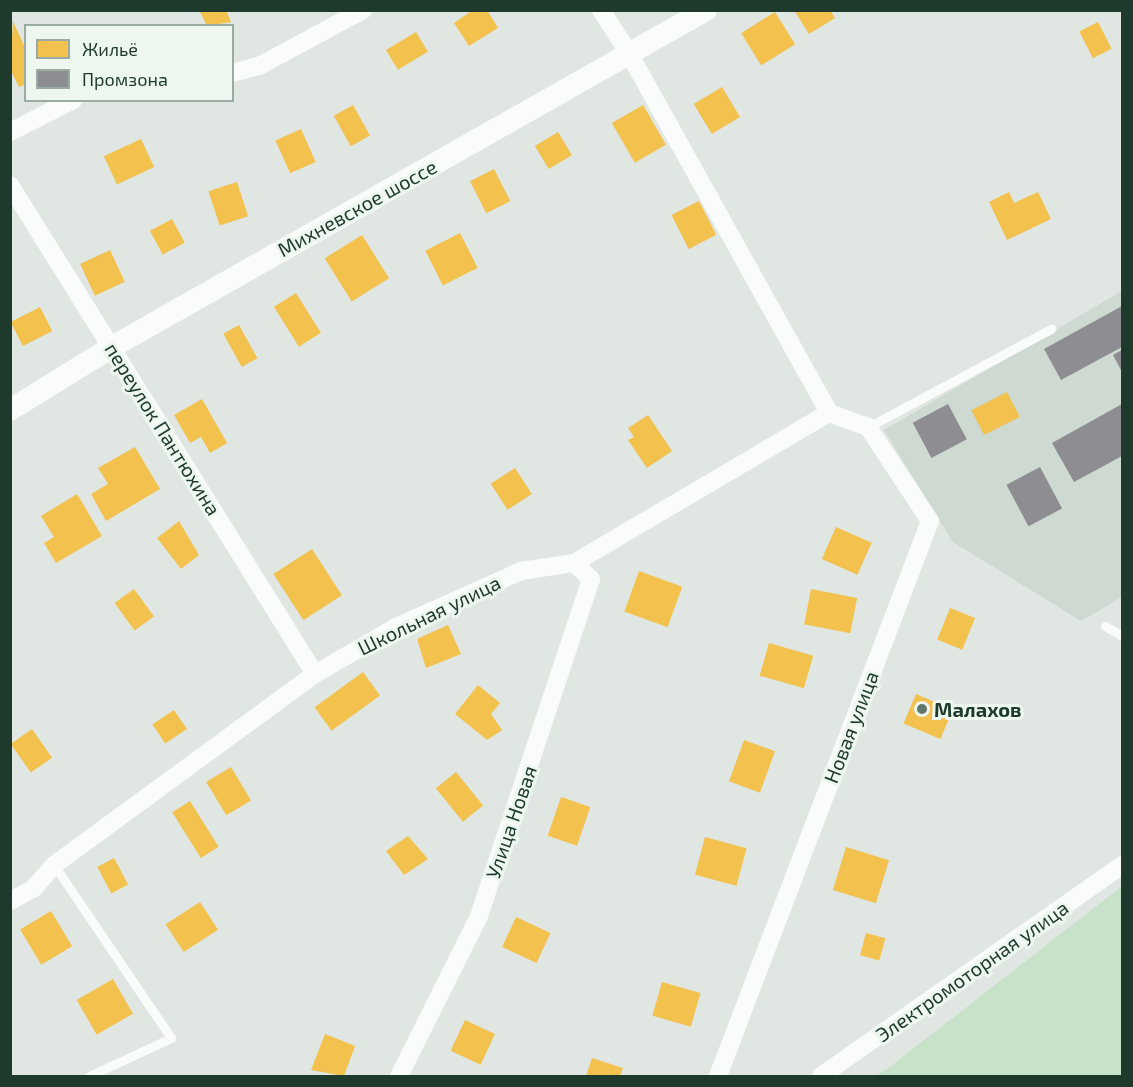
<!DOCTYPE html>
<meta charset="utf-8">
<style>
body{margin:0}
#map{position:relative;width:1133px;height:1087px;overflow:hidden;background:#e0e7e2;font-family:"Exo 2",sans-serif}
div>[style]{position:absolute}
.built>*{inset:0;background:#cdd9d1}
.green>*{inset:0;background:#c8e2ca}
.homes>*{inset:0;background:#f2c14e;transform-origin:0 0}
.industry>*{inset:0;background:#8d8d92;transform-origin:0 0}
.service>*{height:9px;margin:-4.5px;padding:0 4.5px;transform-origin:4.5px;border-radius:4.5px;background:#fafbfb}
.minor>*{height:18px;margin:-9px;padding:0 9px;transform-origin:9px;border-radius:9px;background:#fafbfb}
.tertiary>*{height:22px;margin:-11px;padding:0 11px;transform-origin:11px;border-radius:11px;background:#fafbfb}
.dots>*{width:16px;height:16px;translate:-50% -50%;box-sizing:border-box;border:3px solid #edf7f0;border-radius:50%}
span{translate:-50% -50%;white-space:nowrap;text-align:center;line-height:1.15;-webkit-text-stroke:6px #edf7f0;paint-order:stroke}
.street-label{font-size:20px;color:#1e3a2c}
.poi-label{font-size:20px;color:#1e3a2c;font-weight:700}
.left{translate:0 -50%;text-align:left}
.frame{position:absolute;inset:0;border:12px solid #1e3a2c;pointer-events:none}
.legend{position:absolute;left:24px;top:24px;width:210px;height:78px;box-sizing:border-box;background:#edf7f0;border:2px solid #9aaba2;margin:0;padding:8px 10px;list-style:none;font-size:18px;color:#1e3a2c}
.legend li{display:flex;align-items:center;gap:12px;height:30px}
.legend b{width:30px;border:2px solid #9aaba2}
</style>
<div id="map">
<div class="built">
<i style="clip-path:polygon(1122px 291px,1122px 597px,1081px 621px,953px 542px,884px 430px)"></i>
</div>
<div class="green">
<i style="clip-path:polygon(1122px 886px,1122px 1076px,875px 1076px,887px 1069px)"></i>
</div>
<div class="homes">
<i style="clip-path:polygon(199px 10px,226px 10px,231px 22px,207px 26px)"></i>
<i style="clip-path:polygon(473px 10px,487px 10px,498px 28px,469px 46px,454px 23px)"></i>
<i style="clip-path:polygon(794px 10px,830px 10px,835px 18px,809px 34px)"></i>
<i style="left:775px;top:12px;width:38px;height:40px;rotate:58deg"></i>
<i style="clip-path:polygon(13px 21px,26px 50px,26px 84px,19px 87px,10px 69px)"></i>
<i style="left:1098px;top:22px;width:30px;height:21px;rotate:63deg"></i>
<i style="left:416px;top:32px;width:23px;height:35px;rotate:59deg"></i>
<i style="left:722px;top:87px;width:35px;height:33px;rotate:59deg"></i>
<i style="left:353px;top:105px;width:35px;height:22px;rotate:61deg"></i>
<i style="left:643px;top:105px;width:46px;height:36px;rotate:60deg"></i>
<i style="left:301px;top:129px;width:36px;height:28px;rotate:66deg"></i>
<i style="left:558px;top:132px;width:27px;height:27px;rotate:59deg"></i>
<i style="left:141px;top:139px;width:31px;height:41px;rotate:65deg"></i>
<i style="left:494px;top:169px;width:36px;height:27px;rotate:63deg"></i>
<i style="left:237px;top:182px;width:36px;height:30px;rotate:72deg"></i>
<i style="clip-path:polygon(1009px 192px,1014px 203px,1038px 192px,1051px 219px,1007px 240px,989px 202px)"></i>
<i style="left:699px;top:201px;width:38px;height:31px;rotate:63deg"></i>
<i style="left:172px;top:219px;width:27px;height:25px;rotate:62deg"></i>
<i style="left:460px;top:233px;width:39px;height:39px;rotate:63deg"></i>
<i style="left:362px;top:235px;width:51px;height:44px;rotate:58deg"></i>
<i style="left:110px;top:250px;width:35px;height:33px;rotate:65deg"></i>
<i style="left:296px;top:293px;width:47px;height:26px;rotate:58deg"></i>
<i style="left:40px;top:307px;width:27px;height:33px;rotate:63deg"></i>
<i style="left:239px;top:325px;width:38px;height:18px;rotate:61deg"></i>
<i style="left:1007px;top:392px;width:28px;height:40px;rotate:63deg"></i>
<i style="clip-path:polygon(202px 399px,227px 443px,210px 453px,201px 437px,190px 443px,174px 415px)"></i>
<i style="clip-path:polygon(648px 415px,672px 451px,647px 468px,628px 440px,634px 437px,628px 428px)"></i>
<i style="clip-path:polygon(135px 447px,160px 489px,106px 521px,91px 494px,108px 484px,98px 468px)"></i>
<i style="left:515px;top:468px;width:31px;height:29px;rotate:57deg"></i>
<i style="clip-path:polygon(77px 494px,102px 536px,56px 563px,44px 543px,54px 537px,41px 516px)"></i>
<i style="clip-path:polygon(179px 521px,199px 555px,181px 569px,157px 538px)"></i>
<i style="left:836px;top:527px;width:39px;height:35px;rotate:24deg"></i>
<i style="left:312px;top:549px;width:55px;height:46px;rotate:57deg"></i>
<i style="left:639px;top:571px;width:46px;height:43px;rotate:20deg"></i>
<i style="left:134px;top:589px;width:34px;height:24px;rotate:54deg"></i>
<i style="left:811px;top:589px;width:47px;height:36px;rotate:11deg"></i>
<i style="left:950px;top:608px;width:27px;height:34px;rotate:22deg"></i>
<i style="clip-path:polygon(448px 625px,461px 654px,426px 668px,417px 639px)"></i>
<i style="left:769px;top:643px;width:46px;height:34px;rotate:16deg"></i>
<i style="left:363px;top:672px;width:29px;height:60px;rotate:54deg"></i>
<i style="clip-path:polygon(478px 685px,500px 703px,491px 714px,502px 730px,487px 740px,455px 714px)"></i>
<i style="left:916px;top:694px;width:40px;height:32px;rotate:23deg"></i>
<i style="left:174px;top:710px;width:23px;height:26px;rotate:56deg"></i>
<i style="left:32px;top:729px;width:35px;height:26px;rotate:55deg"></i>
<i style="left:744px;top:740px;width:33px;height:44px;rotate:20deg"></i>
<i style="left:231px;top:767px;width:39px;height:29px;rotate:59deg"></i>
<i style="left:456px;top:772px;width:43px;height:26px;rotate:51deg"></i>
<i style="left:561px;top:797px;width:31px;height:41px;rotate:19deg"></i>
<i style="left:190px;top:801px;width:54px;height:21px;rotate:58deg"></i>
<i style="clip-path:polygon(408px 836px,428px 859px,404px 875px,386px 851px)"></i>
<i style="left:705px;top:837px;width:43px;height:39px;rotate:15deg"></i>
<i style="left:846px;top:847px;width:45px;height:45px;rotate:17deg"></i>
<i style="left:114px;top:858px;width:30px;height:19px;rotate:62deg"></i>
<i style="left:200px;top:902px;width:33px;height:41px;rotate:57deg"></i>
<i style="left:51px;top:911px;width:41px;height:36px;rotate:59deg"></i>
<i style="left:516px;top:917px;width:38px;height:33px;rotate:25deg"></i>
<i style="left:866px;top:933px;width:20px;height:23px;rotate:15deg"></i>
<i style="left:113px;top:979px;width:40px;height:42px;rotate:60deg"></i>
<i style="left:662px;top:982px;width:40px;height:35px;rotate:16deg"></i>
<i style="left:465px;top:1020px;width:33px;height:34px;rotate:25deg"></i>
<i style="clip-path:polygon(325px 1034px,355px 1046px,344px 1076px,311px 1070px)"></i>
<i style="clip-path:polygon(592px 1058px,623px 1068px,620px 1076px,586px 1076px)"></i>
</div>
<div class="industry">
<i style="clip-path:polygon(1122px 306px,1122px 347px,1061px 380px,1044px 349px)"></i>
<i style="clip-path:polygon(1122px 350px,1122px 372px,1113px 355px)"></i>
<i style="left:948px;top:404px;width:40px;height:40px;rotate:62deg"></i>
<i style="clip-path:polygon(1122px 404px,1122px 456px,1074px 482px,1052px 443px)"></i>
<i style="left:1040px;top:467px;width:47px;height:38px;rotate:62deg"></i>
</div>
<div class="service">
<i style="left:868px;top:427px;width:208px;rotate:-28.2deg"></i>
<i style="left:1105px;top:626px;width:20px;rotate:30deg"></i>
<i style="left:54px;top:865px;width:209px;rotate:55.9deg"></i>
<i style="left:171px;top:1038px;width:90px;rotate:155.1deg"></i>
</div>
<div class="minor">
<i style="left:601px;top:10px;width:54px;rotate:57.2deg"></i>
<i style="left:630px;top:55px;width:410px;rotate:60.9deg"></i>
<i style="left:232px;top:73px;width:28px;rotate:-15deg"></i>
<i style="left:259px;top:66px;width:118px;rotate:-28.3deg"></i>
<i style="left:10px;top:132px;width:71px;rotate:-26.9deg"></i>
<i style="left:10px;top:185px;width:576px;rotate:58.05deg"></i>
<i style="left:10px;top:901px;width:27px;rotate:-28deg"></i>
<i style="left:34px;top:888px;width:30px;rotate:-49deg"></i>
<i style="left:54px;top:865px;width:323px;rotate:-36.2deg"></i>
<i style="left:315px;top:674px;width:94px;rotate:-30.1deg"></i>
<i style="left:396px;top:627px;width:137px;rotate:-24.1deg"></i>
<i style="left:521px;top:571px;width:54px;rotate:-8.6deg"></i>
<i style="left:574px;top:563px;width:296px;rotate:-30.5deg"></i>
<i style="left:399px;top:1076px;width:179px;rotate:-63.4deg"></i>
<i style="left:479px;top:916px;width:355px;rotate:-71.6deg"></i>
<i style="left:591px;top:579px;width:23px;rotate:-137deg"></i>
<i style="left:718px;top:1076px;width:594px;rotate:-69.09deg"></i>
<i style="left:930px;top:521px;width:113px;rotate:-123.4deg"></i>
<i style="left:868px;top:427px;width:41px;rotate:-160.3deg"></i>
<i style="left:821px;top:1076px;width:368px;rotate:-35deg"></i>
</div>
<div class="tertiary">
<i style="left:10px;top:410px;width:120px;rotate:-31.7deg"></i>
<i style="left:112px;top:347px;width:683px;rotate:-29.57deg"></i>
</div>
<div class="dots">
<i style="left:922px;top:709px;background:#62776c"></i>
</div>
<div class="street-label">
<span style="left:357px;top:208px;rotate:-29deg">Михневское шоссе</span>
<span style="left:163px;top:429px;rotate:58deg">переулок Пантюхина</span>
<span style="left:429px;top:615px;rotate:-26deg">Школьная улица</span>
<span style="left:851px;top:727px;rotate:-69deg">Новая улица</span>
<span style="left:511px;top:822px;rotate:-71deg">Улица Новая</span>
<span style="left:972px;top:971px;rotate:-35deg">Электромоторная улица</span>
</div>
<div class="poi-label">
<span class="left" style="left:934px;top:709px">Малахов</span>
</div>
<div class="frame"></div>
<ul class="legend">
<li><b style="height:16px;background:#f2c14e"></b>Жильё</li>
<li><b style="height:16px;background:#8d8d92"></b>Промзона</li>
</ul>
</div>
